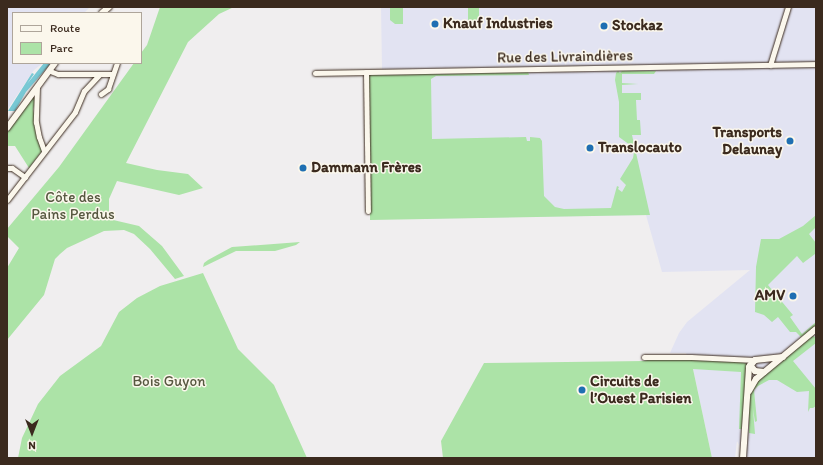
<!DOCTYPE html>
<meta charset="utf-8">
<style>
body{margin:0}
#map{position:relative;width:823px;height:465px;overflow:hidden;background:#f0eeef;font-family:Itim,sans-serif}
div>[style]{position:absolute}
.built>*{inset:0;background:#e2e3f2}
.green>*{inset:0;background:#ace3a7}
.water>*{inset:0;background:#78c8d4}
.roads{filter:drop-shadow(0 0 1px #3b2a1e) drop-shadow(0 0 1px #3b2a1e)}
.minor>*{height:5px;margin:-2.5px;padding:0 2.5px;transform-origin:2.5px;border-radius:2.5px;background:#fbf7ec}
.major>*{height:6px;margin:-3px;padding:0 3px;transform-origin:3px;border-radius:3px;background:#fbf7ec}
.dots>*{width:11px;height:11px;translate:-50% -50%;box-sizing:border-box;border:2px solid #fbf7ec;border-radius:50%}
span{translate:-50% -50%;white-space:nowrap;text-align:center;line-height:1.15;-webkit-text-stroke:3px #fbf7ec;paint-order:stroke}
.poi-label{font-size:15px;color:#3b2a1e;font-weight:700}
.left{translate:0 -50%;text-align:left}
.right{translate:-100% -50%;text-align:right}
.street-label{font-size:15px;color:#3b2a1e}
.park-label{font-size:15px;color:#575840}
.frame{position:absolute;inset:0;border:8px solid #3b2a1e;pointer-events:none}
.legend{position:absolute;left:12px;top:12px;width:130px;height:52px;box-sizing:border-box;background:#fbf7ec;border:1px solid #aea59a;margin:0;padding:5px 7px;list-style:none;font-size:12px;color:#3b2a1e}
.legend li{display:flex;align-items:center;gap:8px;height:20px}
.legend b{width:20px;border:1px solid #aea59a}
.north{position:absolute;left:12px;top:413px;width:40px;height:40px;-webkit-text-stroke:3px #fbf7ec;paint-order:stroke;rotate:180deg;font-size:11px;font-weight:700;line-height:16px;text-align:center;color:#3b2a1e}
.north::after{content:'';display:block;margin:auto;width:14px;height:18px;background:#3b2a1e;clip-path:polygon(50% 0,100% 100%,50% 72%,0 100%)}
</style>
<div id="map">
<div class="built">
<i style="clip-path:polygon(7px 7px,90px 7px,84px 13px,13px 13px,13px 63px,43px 63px,34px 70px,7px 110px)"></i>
<i style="clip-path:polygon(381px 7px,816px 7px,816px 458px,746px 458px,737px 441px,735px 458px,712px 458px,693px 369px,686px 353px,670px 353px,679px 333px,687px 322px,750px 270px,662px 272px,646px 215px,413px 219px,382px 69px)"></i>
</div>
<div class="green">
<i style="clip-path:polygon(160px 7px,234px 7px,219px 14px,188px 42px,126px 163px,157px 170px,188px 174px,203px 188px,179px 195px,117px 181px,109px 199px,109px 219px,139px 226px,162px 246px,184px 276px,175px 279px,150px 249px,134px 234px,124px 230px,104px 231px,67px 248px,60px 254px,55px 259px,44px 295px,7px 340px,7px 268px,19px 248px,7px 236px,7px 229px,59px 167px,134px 63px,141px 63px,141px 53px,147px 45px)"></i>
<i style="clip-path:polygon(390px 7px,412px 7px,412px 8px,403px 8px,403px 24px,395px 24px,390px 20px)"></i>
<i style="clip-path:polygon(468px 7px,479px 7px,479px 20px,477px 22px,468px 23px)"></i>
<i style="clip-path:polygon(618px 71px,620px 73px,622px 71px,656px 71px,654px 74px,622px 74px,622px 83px,638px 84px,622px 85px,622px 93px,641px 93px,641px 100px,636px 100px,637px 120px,640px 120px,641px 135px,632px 135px,650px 215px,370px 220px,369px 75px,528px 72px,529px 75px,436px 76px,431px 79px,432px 139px,526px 137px,527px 141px,530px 141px,530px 137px,540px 138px,542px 141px,544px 196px,555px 207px,564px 209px,611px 208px,617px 186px,619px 187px,618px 189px,622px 192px,626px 185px,620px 179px,633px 158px,634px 152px,630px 145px,619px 137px,619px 102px,615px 80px,616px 73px)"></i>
<i style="clip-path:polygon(32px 97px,35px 97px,36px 100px,33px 109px,42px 151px,29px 168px,15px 146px,7px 146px,7px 133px)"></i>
<i style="clip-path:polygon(816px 215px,816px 227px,809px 234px,816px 243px,816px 255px,815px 254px,803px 263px,797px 256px,768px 285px,793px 315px,790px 317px,802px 334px,816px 322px,816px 327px,801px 337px,796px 332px,790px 332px,778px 317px,772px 322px,764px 315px,755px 312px,756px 267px,761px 239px,779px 239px,803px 226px)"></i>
<i style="clip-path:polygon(300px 242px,296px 245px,275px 251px,236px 251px,203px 267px,204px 263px,208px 260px,232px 247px)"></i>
<i style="clip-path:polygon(203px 273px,238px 349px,274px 385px,307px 458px,18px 458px,22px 438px,38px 404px,60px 376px,101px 346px,119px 312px,137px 298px,160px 286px)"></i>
<i style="clip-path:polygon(812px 335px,816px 338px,816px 343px,793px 361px,816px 389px,816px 406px,813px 408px,810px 408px,808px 412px,809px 391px,797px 392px,777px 380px,769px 380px,758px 386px,754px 390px,757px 421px,755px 422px,753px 409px,755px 434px,749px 433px,749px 399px,752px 387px,772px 367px,779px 364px)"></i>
<i style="clip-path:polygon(684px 358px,731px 362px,740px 361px,747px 364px,742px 432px,742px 429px,739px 429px,741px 372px,693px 369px,712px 458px,443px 458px,441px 441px,484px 363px,645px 361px,650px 359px)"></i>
</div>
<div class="water">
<i style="clip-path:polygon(44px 63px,51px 63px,26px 92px,15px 111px,8px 111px,32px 73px,34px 74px,27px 84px)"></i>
</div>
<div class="roads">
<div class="minor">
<i style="left:770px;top:65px;width:61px;rotate:-72.8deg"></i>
<i style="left:50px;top:71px;width:9px;rotate:21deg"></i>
<i style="left:58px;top:74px;width:54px"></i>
<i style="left:366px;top:72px;width:139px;rotate:89.2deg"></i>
<i style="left:315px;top:73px;width:501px;rotate:-1.03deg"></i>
<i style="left:37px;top:87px;width:35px;rotate:92deg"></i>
<i style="left:36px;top:122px;width:15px;rotate:79deg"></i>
<i style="left:39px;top:137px;width:15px;rotate:70deg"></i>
<i style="left:101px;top:94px;width:9px;rotate:-36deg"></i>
<i style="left:108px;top:89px;width:28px;rotate:-71deg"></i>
<i style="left:7px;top:168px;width:5px"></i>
<i style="left:12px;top:168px;width:16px;rotate:35deg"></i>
<i style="left:7px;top:200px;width:111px;rotate:-52.3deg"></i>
<i style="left:75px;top:112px;width:23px;rotate:-67deg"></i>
<i style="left:84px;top:91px;width:23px;rotate:-47deg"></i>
<i style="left:644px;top:357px;width:47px"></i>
<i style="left:691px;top:357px;width:64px;rotate:2.7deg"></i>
</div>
<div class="major">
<i style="left:102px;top:13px;width:9px;rotate:-41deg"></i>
<i style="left:7px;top:128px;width:81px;rotate:-53.6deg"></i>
<i style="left:750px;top:365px;width:8px;rotate:50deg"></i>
<i style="left:755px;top:371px;width:9px;rotate:6deg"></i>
<i style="left:749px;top:391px;width:14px;rotate:-60deg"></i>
<i style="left:756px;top:379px;width:78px;rotate:-39.8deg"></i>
<i style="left:743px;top:458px;width:91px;rotate:-86.2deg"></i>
<i style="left:749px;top:367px;width:9px;rotate:-49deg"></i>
<i style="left:755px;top:360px;width:28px;rotate:-6deg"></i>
</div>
</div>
<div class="dots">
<i style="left:435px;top:24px;background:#1f6fb2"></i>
<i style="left:604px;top:26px;background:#1f6fb2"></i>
<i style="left:790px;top:141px;background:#1f6fb2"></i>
<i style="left:590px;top:148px;background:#1f6fb2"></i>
<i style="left:303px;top:168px;background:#1f6fb2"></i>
<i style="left:793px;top:296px;background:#1f6fb2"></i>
<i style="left:582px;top:390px;background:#1f6fb2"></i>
</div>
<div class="poi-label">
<span class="left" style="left:443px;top:24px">Knauf Industries</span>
<span class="left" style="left:612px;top:26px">Stockaz</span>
<span class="right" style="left:782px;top:141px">Transports<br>Delaunay</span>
<span class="left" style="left:598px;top:148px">Translocauto</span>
<span class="left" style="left:311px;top:168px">Dammann Frères</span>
<span class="right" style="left:785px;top:296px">AMV</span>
<span class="left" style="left:590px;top:390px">Circuits de<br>l’Ouest Parisien</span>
</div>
<div class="street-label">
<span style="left:565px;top:57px;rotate:-1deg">Rue des Livraindières</span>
</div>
<div class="park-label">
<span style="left:73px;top:206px">Côte des<br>Pains Perdus</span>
<span style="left:169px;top:382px">Bois Guyon</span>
</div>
<div class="frame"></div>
<ul class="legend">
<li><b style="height:5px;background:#fbf7ec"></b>Route</li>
<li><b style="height:11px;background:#ace3a7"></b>Parc</li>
</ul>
<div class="north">N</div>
</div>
